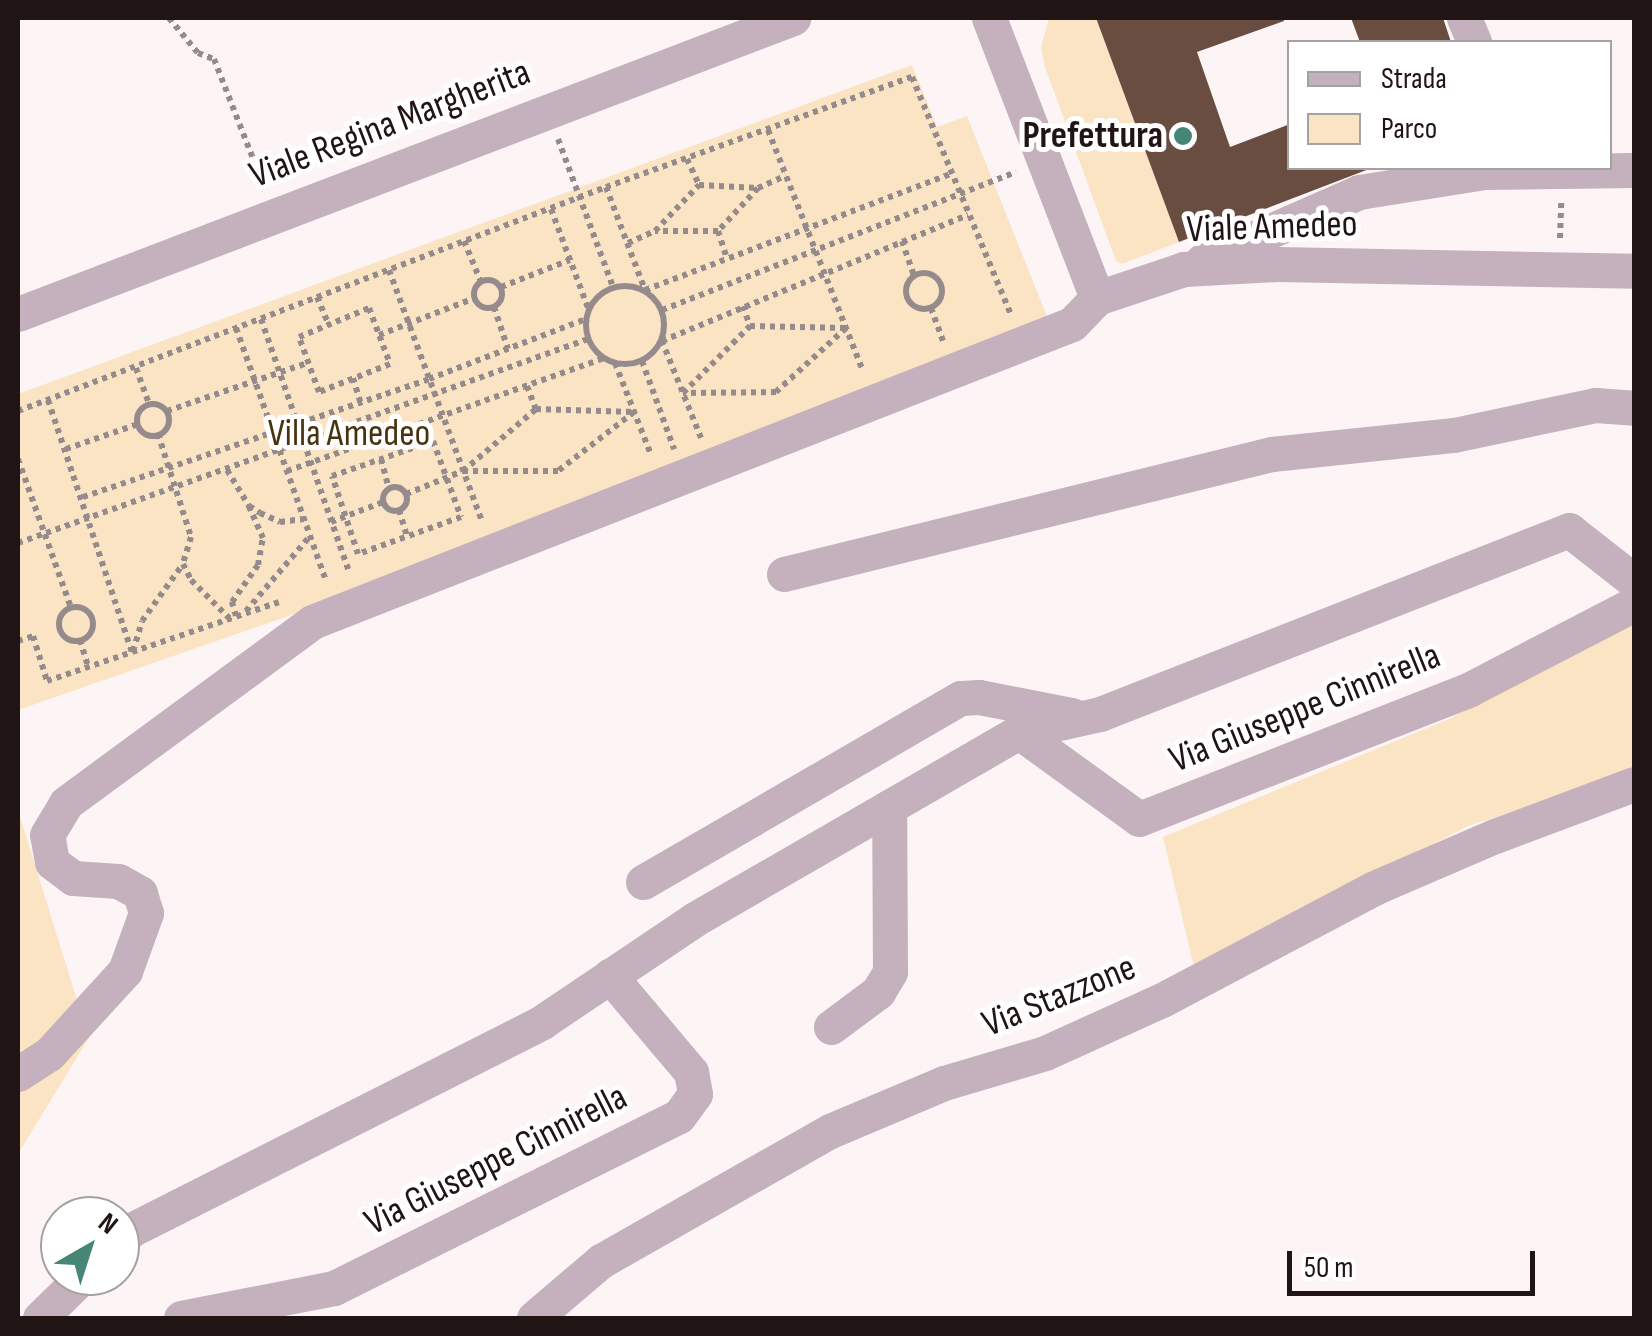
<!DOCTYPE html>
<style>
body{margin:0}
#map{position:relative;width:1652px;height:1336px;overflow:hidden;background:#fdf5f5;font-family:"Sofia Sans Condensed",sans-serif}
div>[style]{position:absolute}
.green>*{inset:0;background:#fae4c4}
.building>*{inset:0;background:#694d41}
.path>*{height:6px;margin-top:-3px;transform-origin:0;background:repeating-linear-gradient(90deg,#968b8c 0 5px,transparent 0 10px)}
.path>.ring{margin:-3px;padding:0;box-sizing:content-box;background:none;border:6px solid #968b8c;border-radius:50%}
.minor>*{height:35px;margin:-17.5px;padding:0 17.5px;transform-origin:17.5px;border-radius:17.5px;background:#c5b0bd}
.dots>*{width:28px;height:28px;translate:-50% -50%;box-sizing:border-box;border:5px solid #fff;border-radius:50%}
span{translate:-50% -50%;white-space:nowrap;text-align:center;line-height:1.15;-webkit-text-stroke:10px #fff;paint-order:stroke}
.street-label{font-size:38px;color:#211415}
.poi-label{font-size:38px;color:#211415;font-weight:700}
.right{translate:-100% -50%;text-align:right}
.park-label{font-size:38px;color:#473310}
.frame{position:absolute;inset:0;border:20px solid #211415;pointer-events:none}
.legend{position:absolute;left:1287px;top:40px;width:325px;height:130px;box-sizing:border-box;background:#fff;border:2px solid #a6a1a1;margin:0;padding:12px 18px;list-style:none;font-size:30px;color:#211415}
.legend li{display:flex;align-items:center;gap:20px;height:50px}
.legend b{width:50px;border:2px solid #a6a1a1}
.north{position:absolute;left:40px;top:1196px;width:100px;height:100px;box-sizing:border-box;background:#fff;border:2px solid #a6a1a1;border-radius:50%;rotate:39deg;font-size:28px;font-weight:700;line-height:40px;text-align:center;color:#211415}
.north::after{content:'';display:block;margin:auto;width:35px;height:45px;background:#458676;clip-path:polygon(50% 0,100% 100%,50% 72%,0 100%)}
.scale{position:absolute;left:1287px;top:1251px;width:248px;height:45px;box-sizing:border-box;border:5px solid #211415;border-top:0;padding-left:12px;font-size:30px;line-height:35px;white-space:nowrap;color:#211415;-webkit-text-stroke:8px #fff;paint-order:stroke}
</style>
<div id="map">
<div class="green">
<i style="clip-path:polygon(1049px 18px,1096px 18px,1179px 242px,1122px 264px,1116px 261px,1045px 67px,1041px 47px)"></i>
<i style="clip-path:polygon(912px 65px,937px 127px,967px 116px,1050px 324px,398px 578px,18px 710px,18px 394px)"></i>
<i style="clip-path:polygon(1634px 620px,1634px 772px,1468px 826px,1194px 967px,1163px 837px,1449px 719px,1612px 628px)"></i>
<i style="clip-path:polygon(18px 810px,78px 1003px,98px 1023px,18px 1154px)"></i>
</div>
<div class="building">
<i style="clip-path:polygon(1096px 18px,1283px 18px,1284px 21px,1197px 52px,1230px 147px,1290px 124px,1290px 168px,1369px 169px,1179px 242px)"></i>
<i style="clip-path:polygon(1351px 18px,1443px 18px,1451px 42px,1360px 42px)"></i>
</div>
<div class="path">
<i style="left:169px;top:18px;width:45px;rotate:50.4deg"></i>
<i style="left:198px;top:53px;width:17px;rotate:21deg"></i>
<i style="left:214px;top:59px;width:140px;rotate:68.6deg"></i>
<i style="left:768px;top:130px;width:259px;rotate:68.5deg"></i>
<i style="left:558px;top:139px;width:158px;rotate:69.6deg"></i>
<i style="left:687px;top:159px;width:29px;rotate:65deg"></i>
<i style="left:606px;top:187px;width:110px;rotate:69.3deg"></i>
<i style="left:645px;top:290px;width:326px;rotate:-20.8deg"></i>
<i style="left:758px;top:188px;width:59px;rotate:132.9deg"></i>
<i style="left:718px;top:231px;width:63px;rotate:180deg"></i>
<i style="left:655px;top:231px;width:64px;rotate:-46.3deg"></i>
<i style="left:699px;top:185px;width:59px;rotate:2.9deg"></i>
<i style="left:758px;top:188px;width:30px;rotate:-24deg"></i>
<i style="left:551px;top:209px;width:106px;rotate:69.5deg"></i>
<i style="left:718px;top:231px;width:29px;rotate:72deg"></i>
<i style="left:1560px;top:238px;width:38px;rotate:-88deg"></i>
<i style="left:464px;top:241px;width:44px;rotate:67.5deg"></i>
<i style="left:902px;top:241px;width:36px;rotate:71deg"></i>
<i style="left:628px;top:243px;width:30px;rotate:-24deg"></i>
<i style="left:389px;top:270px;width:269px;rotate:69.7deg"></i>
<i class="ring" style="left:906px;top:273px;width:30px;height:30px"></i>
<i class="ring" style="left:474px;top:280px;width:22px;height:22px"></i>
<i class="ring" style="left:586px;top:286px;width:72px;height:72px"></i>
<i style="left:501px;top:287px;width:74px;rotate:-21.4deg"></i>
<i style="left:317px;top:297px;width:30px;rotate:67deg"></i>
<i style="left:743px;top:306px;width:21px;rotate:71deg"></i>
<i style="left:494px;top:307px;width:44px;rotate:71.6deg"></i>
<i style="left:369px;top:308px;width:60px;rotate:69.4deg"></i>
<i style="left:390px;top:364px;width:76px;rotate:158.5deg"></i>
<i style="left:319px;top:392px;width:59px;rotate:-110deg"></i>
<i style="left:299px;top:337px;width:76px;rotate:-22.5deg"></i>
<i style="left:931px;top:308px;width:35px;rotate:70deg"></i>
<i style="left:662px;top:310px;width:380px;rotate:-21.3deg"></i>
<i style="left:261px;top:319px;width:268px;rotate:70.8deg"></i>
<i style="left:750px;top:326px;width:96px;rotate:1.2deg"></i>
<i style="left:846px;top:328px;width:95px;rotate:137.6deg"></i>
<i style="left:776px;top:392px;width:93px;rotate:179.4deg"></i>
<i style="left:683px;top:393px;width:95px;rotate:-45deg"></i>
<i style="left:236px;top:328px;width:269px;rotate:70.4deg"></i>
<i style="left:379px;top:335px;width:103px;rotate:-21.1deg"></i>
<i style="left:642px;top:361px;width:94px;rotate:70deg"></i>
<i style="left:615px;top:363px;width:99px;rotate:68.6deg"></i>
<i style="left:136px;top:368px;width:38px;rotate:70deg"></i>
<i style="left:353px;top:378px;width:27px;rotate:73deg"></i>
<i style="left:527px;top:386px;width:25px;rotate:69deg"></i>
<i style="left:48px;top:400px;width:266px;rotate:71.6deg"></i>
<i class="ring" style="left:137px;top:404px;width:26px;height:26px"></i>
<i style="left:536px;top:409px;width:98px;rotate:1.8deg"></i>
<i style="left:634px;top:412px;width:96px;rotate:142.2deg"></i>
<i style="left:558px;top:471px;width:95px;rotate:180deg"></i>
<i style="left:463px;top:471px;width:96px;rotate:-40.3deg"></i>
<i style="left:18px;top:411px;width:629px;rotate:-20.85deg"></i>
<i style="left:606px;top:187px;width:325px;rotate:-19.8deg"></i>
<i style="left:912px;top:77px;width:258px;rotate:67.4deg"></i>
<i style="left:167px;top:411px;width:148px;rotate:-18.9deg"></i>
<i style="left:158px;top:434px;width:108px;rotate:72.2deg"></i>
<i style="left:191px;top:537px;width:28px;rotate:107deg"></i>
<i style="left:183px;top:564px;width:18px;rotate:63deg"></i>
<i style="left:191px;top:580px;width:54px;rotate:45deg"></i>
<i style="left:701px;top:438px;width:105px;rotate:-111.9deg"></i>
<i style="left:662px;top:341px;width:331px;rotate:-22.4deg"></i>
<i style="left:433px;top:441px;width:81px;rotate:69.8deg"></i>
<i style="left:461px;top:517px;width:109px;rotate:160.2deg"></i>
<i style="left:358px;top:554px;width:82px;rotate:-108.4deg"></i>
<i style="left:332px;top:476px;width:107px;rotate:-19.1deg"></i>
<i style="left:66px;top:449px;width:76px;rotate:-19.1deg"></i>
<i style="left:18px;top:459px;width:158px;rotate:70.4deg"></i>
<i style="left:381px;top:459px;width:30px;rotate:75deg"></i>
<i style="left:227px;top:470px;width:42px;rotate:58.6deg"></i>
<i style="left:249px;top:506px;width:13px;rotate:32deg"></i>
<i style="left:260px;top:513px;width:22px;rotate:24deg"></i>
<i style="left:280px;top:522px;width:24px;rotate:-7deg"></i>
<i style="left:287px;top:471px;width:337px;rotate:-19.6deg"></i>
<i class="ring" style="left:383px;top:487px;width:18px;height:18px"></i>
<i style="left:406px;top:494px;width:61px;rotate:-22deg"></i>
<i style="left:83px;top:497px;width:366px;rotate:-18.8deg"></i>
<i style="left:429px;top:379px;width:168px;rotate:-20.9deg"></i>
<i style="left:399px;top:510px;width:28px;rotate:73deg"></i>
<i style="left:331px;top:522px;width:56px;rotate:-21deg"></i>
<i style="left:18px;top:543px;width:605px;rotate:-19.69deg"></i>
<i class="ring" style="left:59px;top:607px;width:28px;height:28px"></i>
<i style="left:246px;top:611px;width:99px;rotate:-49.5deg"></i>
<i style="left:236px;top:616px;width:15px;rotate:-106deg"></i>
<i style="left:232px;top:602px;width:45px;rotate:-54.9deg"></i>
<i style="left:258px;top:565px;width:27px;rotate:-80deg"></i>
<i style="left:263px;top:538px;width:35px;rotate:-114deg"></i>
<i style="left:80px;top:640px;width:28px;rotate:73deg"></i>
<i style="left:18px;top:641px;width:16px;rotate:-18deg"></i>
<i style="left:33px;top:636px;width:47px;rotate:72.7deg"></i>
<i style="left:47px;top:681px;width:245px;rotate:-18.8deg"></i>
<i style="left:133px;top:651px;width:31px;rotate:-73deg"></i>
<i style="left:142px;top:621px;width:70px;rotate:-54.3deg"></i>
</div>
<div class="minor">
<i style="left:989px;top:18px;width:300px;rotate:68.9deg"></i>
<i style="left:1097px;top:298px;width:92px;rotate:-18.4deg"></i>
<i style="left:1184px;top:269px;width:93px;rotate:-3.1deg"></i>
<i style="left:1277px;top:264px;width:357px;rotate:1.1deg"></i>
<i style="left:1464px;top:18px;width:26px;rotate:67deg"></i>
<i style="left:1202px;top:261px;width:171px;rotate:-23.7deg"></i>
<i style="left:1359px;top:192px;width:127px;rotate:-9.1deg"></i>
<i style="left:1484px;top:172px;width:150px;rotate:-0.8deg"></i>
<i style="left:18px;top:314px;width:830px;rotate:-20.9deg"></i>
<i style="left:784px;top:574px;width:503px;rotate:-13.82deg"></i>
<i style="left:1272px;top:454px;width:183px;rotate:-6deg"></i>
<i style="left:1454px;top:435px;width:144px;rotate:-12deg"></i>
<i style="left:1595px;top:405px;width:39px;rotate:4deg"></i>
<i style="left:1019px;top:732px;width:148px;rotate:35.9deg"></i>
<i style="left:1139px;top:819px;width:356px;rotate:-21.4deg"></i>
<i style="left:1470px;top:689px;width:185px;rotate:-27.4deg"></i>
<i style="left:643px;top:882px;width:367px;rotate:-30.1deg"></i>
<i style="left:961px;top:698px;width:18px;rotate:-3deg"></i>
<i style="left:979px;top:697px;width:95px;rotate:11deg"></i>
<i style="left:831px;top:1027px;width:59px;rotate:-36.7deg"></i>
<i style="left:878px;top:992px;width:23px;rotate:-59deg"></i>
<i style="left:890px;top:972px;width:165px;rotate:-90.3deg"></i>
<i style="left:18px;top:1074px;width:37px;rotate:-33deg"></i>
<i style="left:49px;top:1054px;width:113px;rotate:-47.5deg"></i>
<i style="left:125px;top:971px;width:62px;rotate:-70.1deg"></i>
<i style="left:146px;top:913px;width:21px;rotate:-107deg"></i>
<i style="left:140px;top:893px;width:25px;rotate:-151deg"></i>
<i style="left:118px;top:881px;width:45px;rotate:-176.2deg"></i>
<i style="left:73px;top:878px;width:26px;rotate:-143deg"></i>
<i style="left:52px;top:862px;width:27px;rotate:-100deg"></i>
<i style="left:47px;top:835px;width:37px;rotate:-59deg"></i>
<i style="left:66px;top:803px;width:305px;rotate:-36.3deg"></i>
<i style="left:312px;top:622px;width:816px;rotate:-21.41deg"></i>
<i style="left:1072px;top:324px;width:36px;rotate:-46deg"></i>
<i style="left:120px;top:1241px;width:16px;rotate:-45deg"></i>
<i style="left:131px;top:1230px;width:461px;rotate:-26.8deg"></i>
<i style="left:542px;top:1022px;width:184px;rotate:-33.9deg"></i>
<i style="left:695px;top:919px;width:374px;rotate:-30deg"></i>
<i style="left:1019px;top:732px;width:83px;rotate:-12.5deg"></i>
<i style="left:1100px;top:714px;width:504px;rotate:-21.42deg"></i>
<i style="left:1569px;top:530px;width:83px;rotate:38.1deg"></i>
<i style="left:40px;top:1318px;width:60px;rotate:-44.3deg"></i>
<i style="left:181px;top:1318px;width:156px;rotate:-11.1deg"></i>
<i style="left:334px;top:1288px;width:385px;rotate:-26.5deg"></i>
<i style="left:679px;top:1116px;width:27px;rotate:-54deg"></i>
<i style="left:695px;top:1094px;width:22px;rotate:-100deg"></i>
<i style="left:691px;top:1072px;width:126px;rotate:-130.2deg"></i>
<i style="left:534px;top:1318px;width:88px;rotate:-40.4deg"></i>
<i style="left:601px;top:1261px;width:263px;rotate:-29.6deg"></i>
<i style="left:830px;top:1131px;width:124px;rotate:-22.8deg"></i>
<i style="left:944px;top:1083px;width:105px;rotate:-16.5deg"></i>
<i style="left:1045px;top:1053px;width:128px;rotate:-24.4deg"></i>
<i style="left:1162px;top:1000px;width:240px;rotate:-27.8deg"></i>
<i style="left:1374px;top:888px;width:132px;rotate:-23.3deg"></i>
<i style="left:1495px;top:836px;width:148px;rotate:-20.5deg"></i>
</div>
<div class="dots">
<i style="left:1183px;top:136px;background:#458676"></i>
</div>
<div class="street-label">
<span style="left:390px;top:124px;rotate:-21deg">Viale Regina Margherita</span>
<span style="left:1272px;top:227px;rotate:-2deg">Viale Amedeo</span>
<span style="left:1305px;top:708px;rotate:-22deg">Via Giuseppe Cinnirella</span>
<span style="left:1059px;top:996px;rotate:-22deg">Via Stazzone</span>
<span style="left:496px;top:1160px;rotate:-27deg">Via Giuseppe Cinnirella</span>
</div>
<div class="poi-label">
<span class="right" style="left:1163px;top:136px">Prefettura</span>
</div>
<div class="park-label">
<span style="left:349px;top:434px">Villa Amedeo</span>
</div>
<div class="frame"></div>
<ul class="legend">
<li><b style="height:12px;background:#c5b0bd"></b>Strada</li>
<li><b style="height:28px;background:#fae4c4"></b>Parco</li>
</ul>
<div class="north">N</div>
<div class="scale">50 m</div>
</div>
